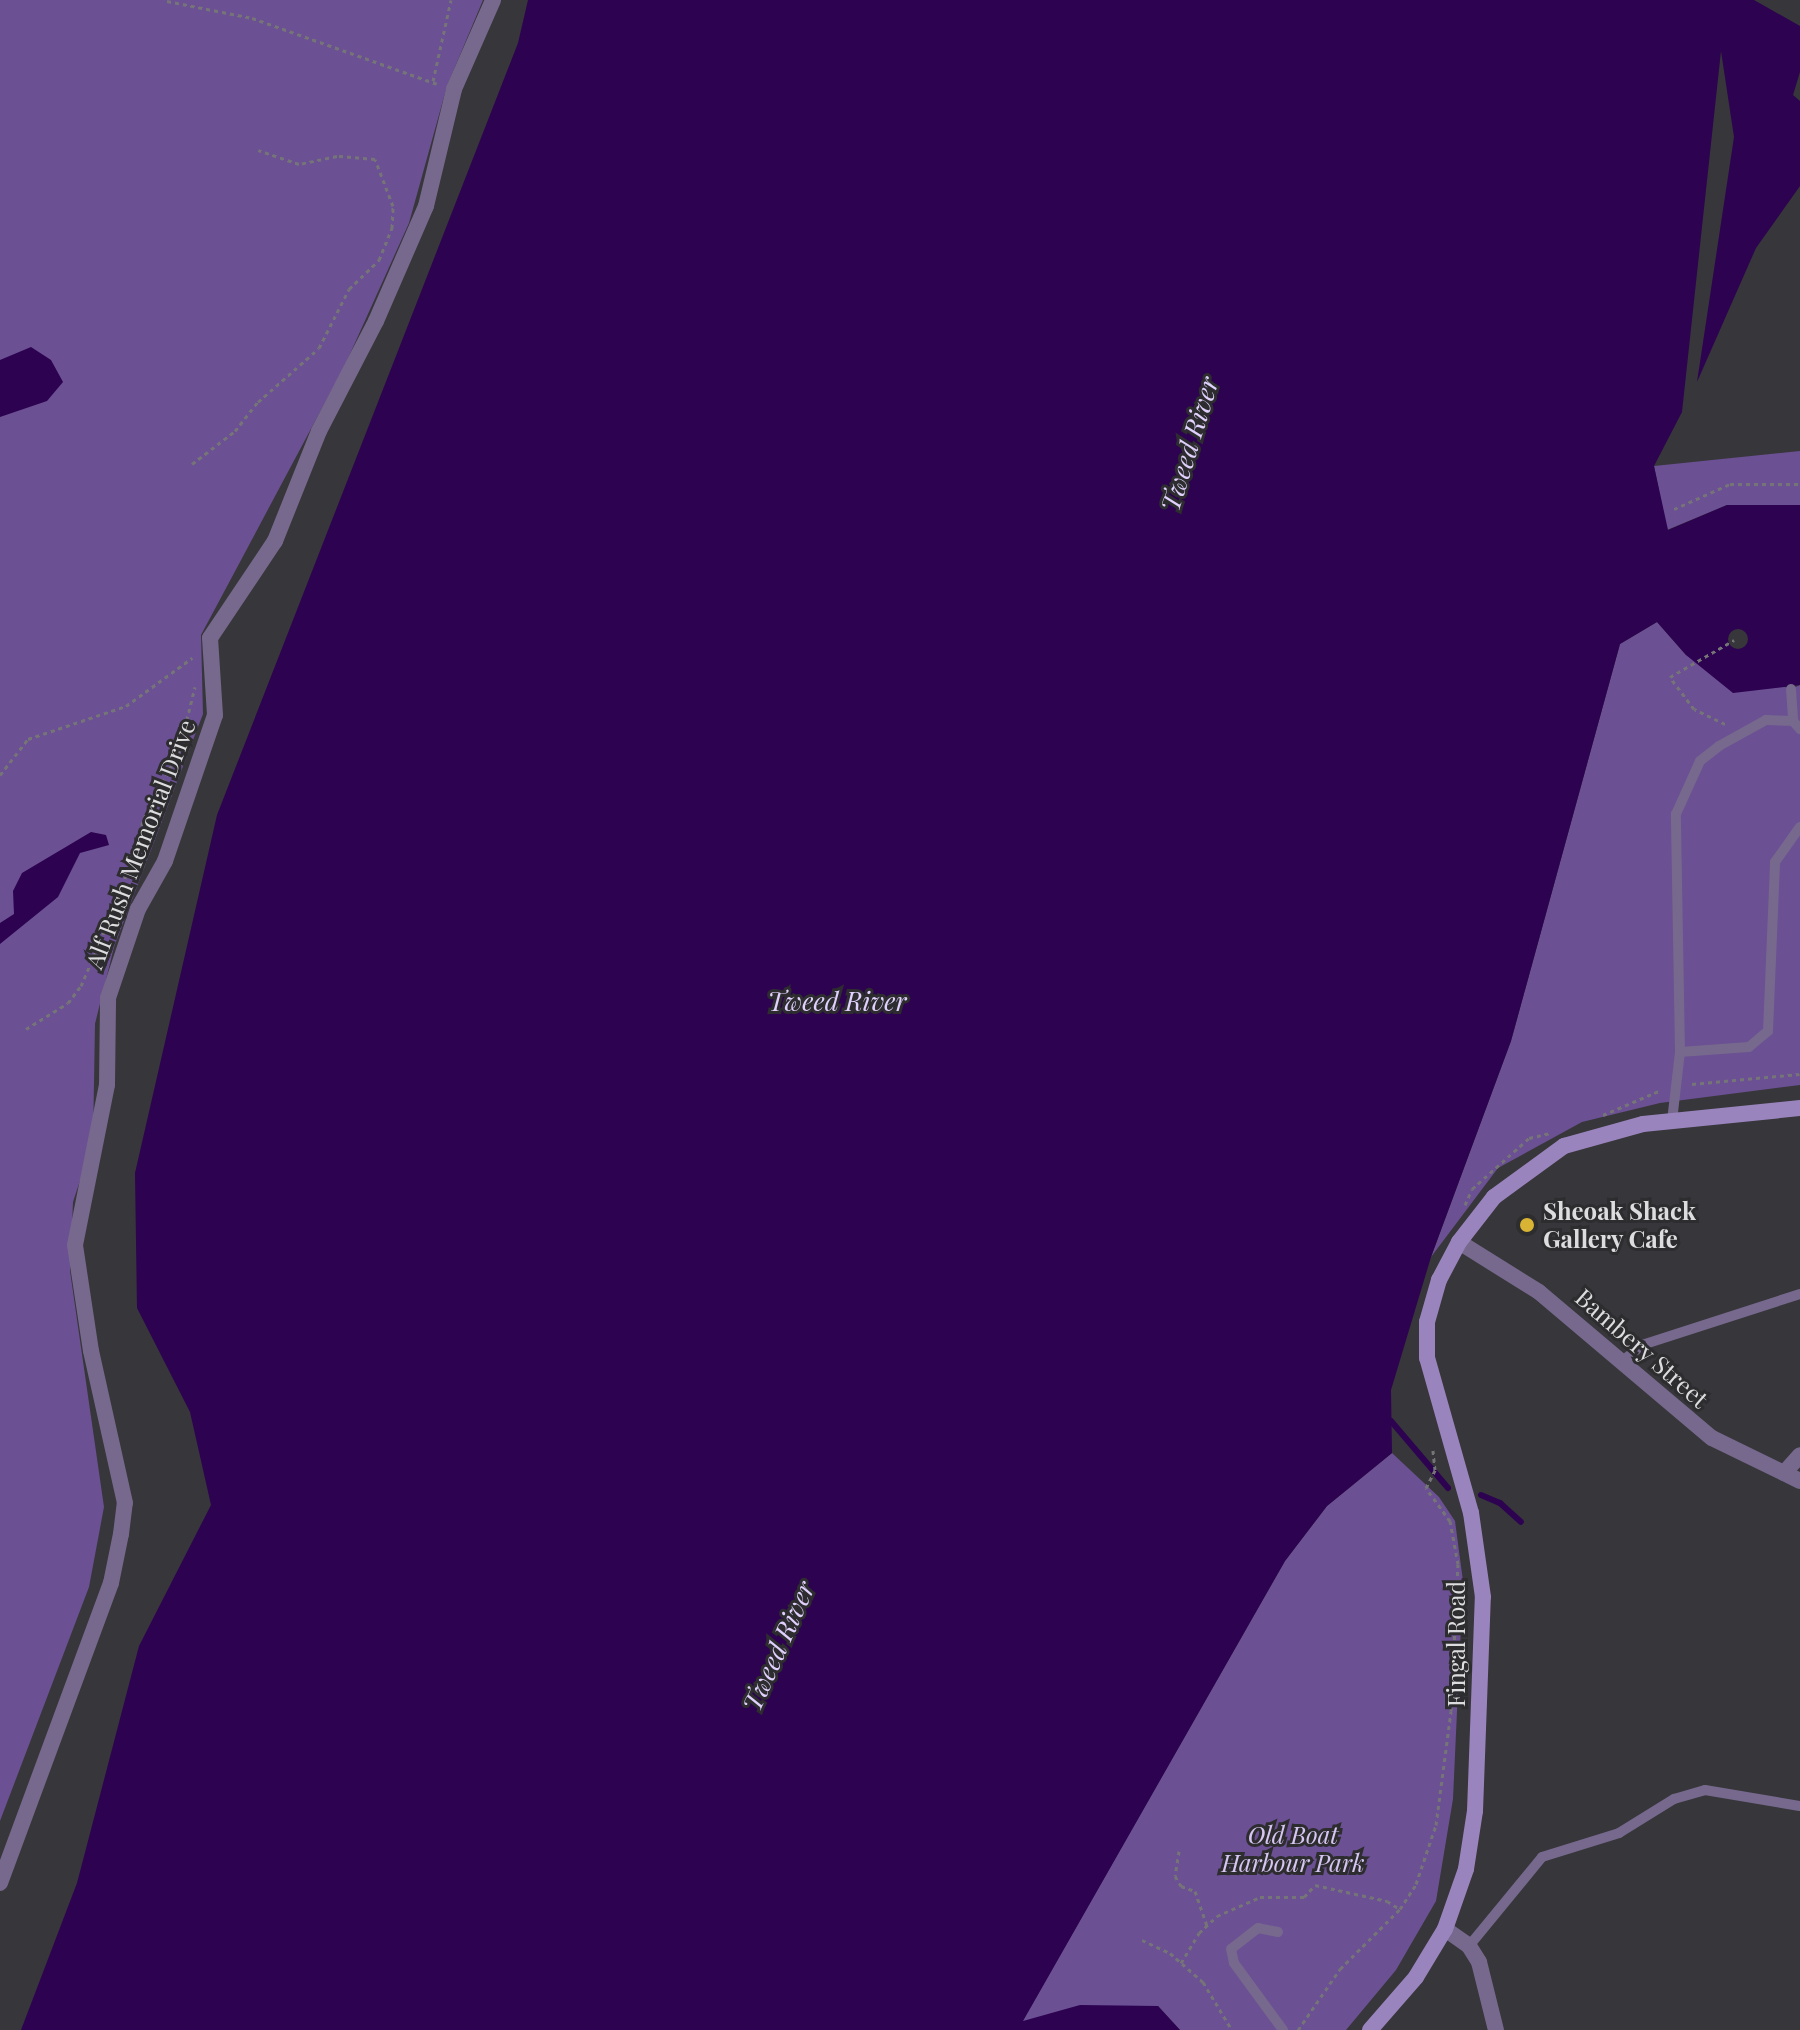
<!DOCTYPE html>
<style>
body{margin:0}
#map{position:relative;width:1800px;height:2030px;overflow:hidden;background:#37363a;font-family:"Playfair Display",serif}
div>[style]{position:absolute}
.green>*{inset:0;background:#6b5093}
.water>*{inset:0;background:#2d0251}
.pier>*{inset:0;background:#37363a}
.round{border-radius:50%}
.stream>*{height:6px;margin:-3px;padding:0 3px;transform-origin:3px;border-radius:3px;background:#2d0251}
.path>*{height:3px;margin-top:-1.5px;transform-origin:0;background:repeating-linear-gradient(90deg,#757477 0 4px,transparent 0 8px)}
.lane>*{height:10px;margin:-5px;padding:0 5px;transform-origin:5px;border-radius:5px;background:#76698d}
.street>*{height:16px;margin:-8px;padding:0 8px;transform-origin:8px;border-radius:8px;background:#76698d}
.secondary>*{height:16px;margin:-8px;padding:0 8px;transform-origin:8px;border-radius:8px;background:#9a84be}
.dots>*{width:22px;height:22px;translate:-50% -50%;box-sizing:border-box;border:4px solid #2d2c2f;border-radius:50%}
span{translate:-50% -50%;white-space:nowrap;text-align:center;line-height:1.15;-webkit-text-stroke:6px #2d2c2f;paint-order:stroke}
.street-label{font-size:24px;color:#dddcde}
.poi-label{font-size:24px;color:#dddcde;font-weight:700}
.left{translate:0 -50%;text-align:left}
.park-label{font-size:24px;color:#d6c6f2;font-style:italic}
.water-label{font-size:26px;color:#dfd0fc;font-style:italic}
</style>
<div id="map">
<div class="green">
<i style="clip-path:polygon(0 0,483px 0,447px 86px,409px 223px,345px 365px,201px 635px,203px 714px,114px 947px,95px 1024px,93px 1141px,73px 1202px,70px 1271px,104px 1507px,89px 1587px,0 1821px)"></i>
<i style="clip-path:polygon(1800px 451px,1800px 505px,1727px 505px,1667px 530px,1654px 466px)"></i>
<i style="clip-path:polygon(1657px 622px,1686px 655px,1791px 689px,1800px 685px,1800px 1085px,1660px 1103px,1582px 1122px,1498px 1168px,1431px 1257px,1511px 1041px,1620px 644px)"></i>
<i style="clip-path:polygon(1392px 1453px,1439px 1497px,1455px 1521px,1463px 1581px,1453px 1799px,1436px 1901px,1396px 1970px,1346px 2030px,1180px 2030px,1158px 2006px,1022px 2022px,1285px 1561px,1327px 1506px)"></i>
</div>
<div class="water">
<i style="clip-path:polygon(528px 0,1754px 0,1800px 26px,1800px 72px,1793px 95px,1800px 101px,1800px 186px,1756px 248px,1697px 382px,1734px 137px,1721px 51px,1682px 412px,1654px 466px,1668px 530px,1727px 505px,1800px 505px,1800px 685px,1733px 693px,1686px 655px,1657px 622px,1620px 644px,1511px 1041px,1431px 1257px,1391px 1390px,1392px 1453px,1327px 1506px,1285px 1561px,1023px 2021px,1080px 2005px,1158px 2006px,1180px 2030px,21px 2030px,77px 1883px,139px 1646px,211px 1505px,190px 1412px,137px 1308px,135px 1173px,217px 815px,518px 43px)"></i>
<i style="clip-path:polygon(31px 347px,51px 360px,63px 382px,47px 401px,0 417px,0 360px)"></i>
<i style="clip-path:polygon(91px 832px,106px 835px,109px 845px,80px 853px,58px 897px,0 944px,0 923px,14px 914px,13px 891px,22px 873px)"></i>
</div>
<div class="pier">
<i class="round" style="left:1728px;top:629px;width:20px;height:20px"></i>
</div>
<div class="stream">
<i style="left:1391px;top:1421px;width:88px;rotate:49.6deg"></i>
<i style="left:1481px;top:1495px;width:21px;rotate:23deg"></i>
<i style="left:1500px;top:1503px;width:28px;rotate:42deg"></i>
</div>
<div class="path">
<i style="left:167px;top:1px;width:87px;rotate:11.3deg"></i>
<i style="left:252px;top:18px;width:196px;rotate:19.6deg"></i>
<i style="left:433px;top:81px;width:83px;rotate:-77.5deg"></i>
<i style="left:192px;top:464px;width:54px;rotate:-37.5deg"></i>
<i style="left:235px;top:431px;width:37px;rotate:-52deg"></i>
<i style="left:258px;top:402px;width:81px;rotate:-41.5deg"></i>
<i style="left:319px;top:348px;width:66px;rotate:-63deg"></i>
<i style="left:349px;top:289px;width:42px;rotate:-44deg"></i>
<i style="left:379px;top:260px;width:35px;rotate:-68deg"></i>
<i style="left:392px;top:228px;width:22px;rotate:-87deg"></i>
<i style="left:393px;top:206px;width:50px;rotate:-111deg"></i>
<i style="left:375px;top:159px;width:38px;rotate:-175deg"></i>
<i style="left:337px;top:156px;width:39px;rotate:168deg"></i>
<i style="left:299px;top:164px;width:43px;rotate:-161.1deg"></i>
<i style="left:1674px;top:509px;width:61px;rotate:-24.1deg"></i>
<i style="left:1730px;top:484px;width:70px"></i>
<i style="left:1725px;top:724px;width:34px;rotate:-154deg"></i>
<i style="left:1694px;top:709px;width:40px;rotate:-127deg"></i>
<i style="left:1670px;top:677px;width:74px;rotate:-30deg"></i>
<i style="left:0;top:775px;width:46px;rotate:-52.1deg"></i>
<i style="left:28px;top:739px;width:103px;rotate:-18.6deg"></i>
<i style="left:126px;top:706px;width:82px;rotate:-36deg"></i>
<i style="left:26px;top:1029px;width:49px;rotate:-31.8deg"></i>
<i style="left:68px;top:1003px;width:21px;rotate:-53deg"></i>
<i style="left:81px;top:986px;width:100px;rotate:-67deg"></i>
<i style="left:120px;top:894px;width:80px;rotate:-72.5deg"></i>
<i style="left:144px;top:818px;width:76px;rotate:-62.4deg"></i>
<i style="left:179px;top:751px;width:66px;rotate:-76deg"></i>
<i style="left:1692px;top:1084px;width:108px;rotate:-5.3deg"></i>
<i style="left:1603px;top:1115px;width:63px;rotate:-23.3deg"></i>
<i style="left:1465px;top:1205px;width:17px;rotate:-66deg"></i>
<i style="left:1472px;top:1189px;width:76px;rotate:-41.8deg"></i>
<i style="left:1529px;top:1138px;width:23px;rotate:-13deg"></i>
<i style="left:1179px;top:1851px;width:25px;rotate:99deg"></i>
<i style="left:1175px;top:1876px;width:12px;rotate:59deg"></i>
<i style="left:1181px;top:1886px;width:15px;rotate:20deg"></i>
<i style="left:1195px;top:1891px;width:36px;rotate:71deg"></i>
<i style="left:1142px;top:1940px;width:31px;rotate:25deg"></i>
<i style="left:1170px;top:1953px;width:44px;rotate:41.3deg"></i>
<i style="left:1203px;top:1982px;width:56px;rotate:58.9deg"></i>
<i style="left:1181px;top:1963px;width:35px;rotate:-59deg"></i>
<i style="left:1199px;top:1933px;width:25px;rotate:-43deg"></i>
<i style="left:1217px;top:1916px;width:47px;rotate:-23.8deg"></i>
<i style="left:1260px;top:1897px;width:44px"></i>
<i style="left:1304px;top:1897px;width:16px;rotate:-47deg"></i>
<i style="left:1315px;top:1885px;width:74px;rotate:12.5deg"></i>
<i style="left:1387px;top:1901px;width:15px;rotate:32deg"></i>
<i style="left:1298px;top:2030px;width:74px;rotate:-55.5deg"></i>
<i style="left:1340px;top:1969px;width:85px;rotate:-45deg"></i>
<i style="left:1400px;top:1909px;width:30px;rotate:-57deg"></i>
<i style="left:1416px;top:1884px;width:62px;rotate:-71.3deg"></i>
<i style="left:1436px;top:1825px;width:115px;rotate:-82.5deg"></i>
<i style="left:1451px;top:1711px;width:147px;rotate:-87.3deg"></i>
<i style="left:1458px;top:1564px;width:44px;rotate:-100.5deg"></i>
<i style="left:1450px;top:1521px;width:41px;rotate:-126deg"></i>
<i style="left:1426px;top:1488px;width:20px;rotate:-63deg"></i>
<i style="left:1435px;top:1470px;width:20px;rotate:-96deg"></i>
</div>
<div class="lane">
<i style="left:1791px;top:689px;width:32px;rotate:86deg"></i>
<i style="left:1680px;top:1052px;width:69px;rotate:-4.1deg"></i>
<i style="left:1749px;top:1047px;width:25px;rotate:-40deg"></i>
<i style="left:1768px;top:1031px;width:169px;rotate:-87.6deg"></i>
<i style="left:1775px;top:862px;width:43px;rotate:-54.5deg"></i>
<i style="left:1672px;top:1121px;width:69px;rotate:-83.4deg"></i>
<i style="left:1680px;top:1052px;width:238px;rotate:-91deg"></i>
<i style="left:1676px;top:814px;width:58px;rotate:-65.6deg"></i>
<i style="left:1700px;top:761px;width:24px;rotate:-38deg"></i>
<i style="left:1719px;top:746px;width:54px;rotate:-29deg"></i>
<i style="left:1766px;top:720px;width:27px;rotate:2deg"></i>
<i style="left:1793px;top:721px;width:11px;rotate:49deg"></i>
<i style="left:1620px;top:1363px;width:28px;rotate:-39deg"></i>
<i style="left:1642px;top:1345px;width:166px;rotate:-17.9deg"></i>
<i style="left:1278px;top:1932px;width:20px;rotate:-169deg"></i>
<i style="left:1258px;top:1928px;width:34px;rotate:142deg"></i>
<i style="left:1231px;top:1949px;width:14px;rotate:78deg"></i>
<i style="left:1234px;top:1963px;width:83px;rotate:53.8deg"></i>
<i style="left:1469px;top:1946px;width:115px;rotate:-50.6deg"></i>
<i style="left:1542px;top:1857px;width:81px;rotate:-17.3deg"></i>
<i style="left:1619px;top:1833px;width:65px;rotate:-31.7deg"></i>
<i style="left:1674px;top:1799px;width:32px;rotate:-16deg"></i>
<i style="left:1705px;top:1790px;width:96px;rotate:9.6deg"></i>
</div>
<div class="street">
<i style="left:1459px;top:1242px;width:94px;rotate:32deg"></i>
<i style="left:1539px;top:1292px;width:226px;rotate:40.2deg"></i>
<i style="left:1712px;top:1438px;width:98px;rotate:26deg"></i>
<i style="left:1784px;top:1473px;width:24px;rotate:-48deg"></i>
<i style="left:0;top:1883px;width:320px;rotate:-69.7deg"></i>
<i style="left:111px;top:1583px;width:50px;rotate:-78.5deg"></i>
<i style="left:121px;top:1534px;width:31px;rotate:-83deg"></i>
<i style="left:125px;top:1503px;width:156px;rotate:-102.6deg"></i>
<i style="left:91px;top:1351px;width:107px;rotate:-98.6deg"></i>
<i style="left:75px;top:1245px;width:163px;rotate:-78.7deg"></i>
<i style="left:107px;top:1085px;width:87px;rotate:-89.3deg"></i>
<i style="left:108px;top:998px;width:94px;rotate:-71.4deg"></i>
<i style="left:138px;top:909px;width:55px;rotate:-60.6deg"></i>
<i style="left:165px;top:861px;width:154px;rotate:-71.1deg"></i>
<i style="left:215px;top:715px;width:77px;rotate:-93.7deg"></i>
<i style="left:210px;top:638px;width:117px;rotate:-56.2deg"></i>
<i style="left:275px;top:541px;width:118px;rotate:-68.2deg"></i>
<i style="left:319px;top:431px;width:124px;rotate:-62.6deg"></i>
<i style="left:376px;top:321px;width:125px;rotate:-66.5deg"></i>
<i style="left:426px;top:206px;width:120px;rotate:-76.5deg"></i>
<i style="left:454px;top:89px;width:97px;rotate:-66.3deg"></i>
<i style="left:1445px;top:1929px;width:29px;rotate:35deg"></i>
<i style="left:1469px;top:1946px;width:19px;rotate:58deg"></i>
<i style="left:1479px;top:1962px;width:70px;rotate:76deg"></i>
</div>
<div class="secondary">
<i style="left:1370px;top:2030px;width:70px;rotate:-49deg"></i>
<i style="left:1416px;top:1977px;width:56px;rotate:-58.9deg"></i>
<i style="left:1445px;top:1929px;width:64px;rotate:-70.7deg"></i>
<i style="left:1466px;top:1869px;width:59px;rotate:-81.2deg"></i>
<i style="left:1475px;top:1811px;width:214px;rotate:-87.9deg"></i>
<i style="left:1483px;top:1597px;width:85px;rotate:-98.1deg"></i>
<i style="left:1471px;top:1513px;width:161px;rotate:-105.8deg"></i>
<i style="left:1427px;top:1358px;width:36px;rotate:-90deg"></i>
<i style="left:1427px;top:1322px;width:44px;rotate:-74.1deg"></i>
<i style="left:1439px;top:1280px;width:43px;rotate:-62.2deg"></i>
<i style="left:1459px;top:1242px;width:57px;rotate:-52.1deg"></i>
<i style="left:1494px;top:1197px;width:87px;rotate:-36.1deg"></i>
<i style="left:1564px;top:1146px;width:82px;rotate:-15.6deg"></i>
<i style="left:1643px;top:1124px;width:158px;rotate:-5.8deg"></i>
</div>
<div class="dots">
<i style="left:1527px;top:1225px;background:#d9b334"></i>
</div>
<div class="street-label">
<span style="left:140px;top:844px;rotate:-69deg">Alf Rush Memorial Drive</span>
<span style="left:1642px;top:1348px;rotate:41deg">Bambery Street</span>
<span style="left:1456px;top:1644px;rotate:-90deg">Fingal Road</span>
</div>
<div class="poi-label">
<span class="left" style="left:1543px;top:1225px">Sheoak Shack<br>Gallery Cafe</span>
</div>
<div class="park-label">
<span style="left:1293px;top:1849px">Old Boat<br>Harbour Park</span>
</div>
<div class="water-label">
<span style="left:1189px;top:444px;rotate:-73deg">Tweed River</span>
<span style="left:837px;top:1001px">Tweed River</span>
<span style="left:778px;top:1646px;rotate:-66deg">Tweed River</span>
</div>
</div>
